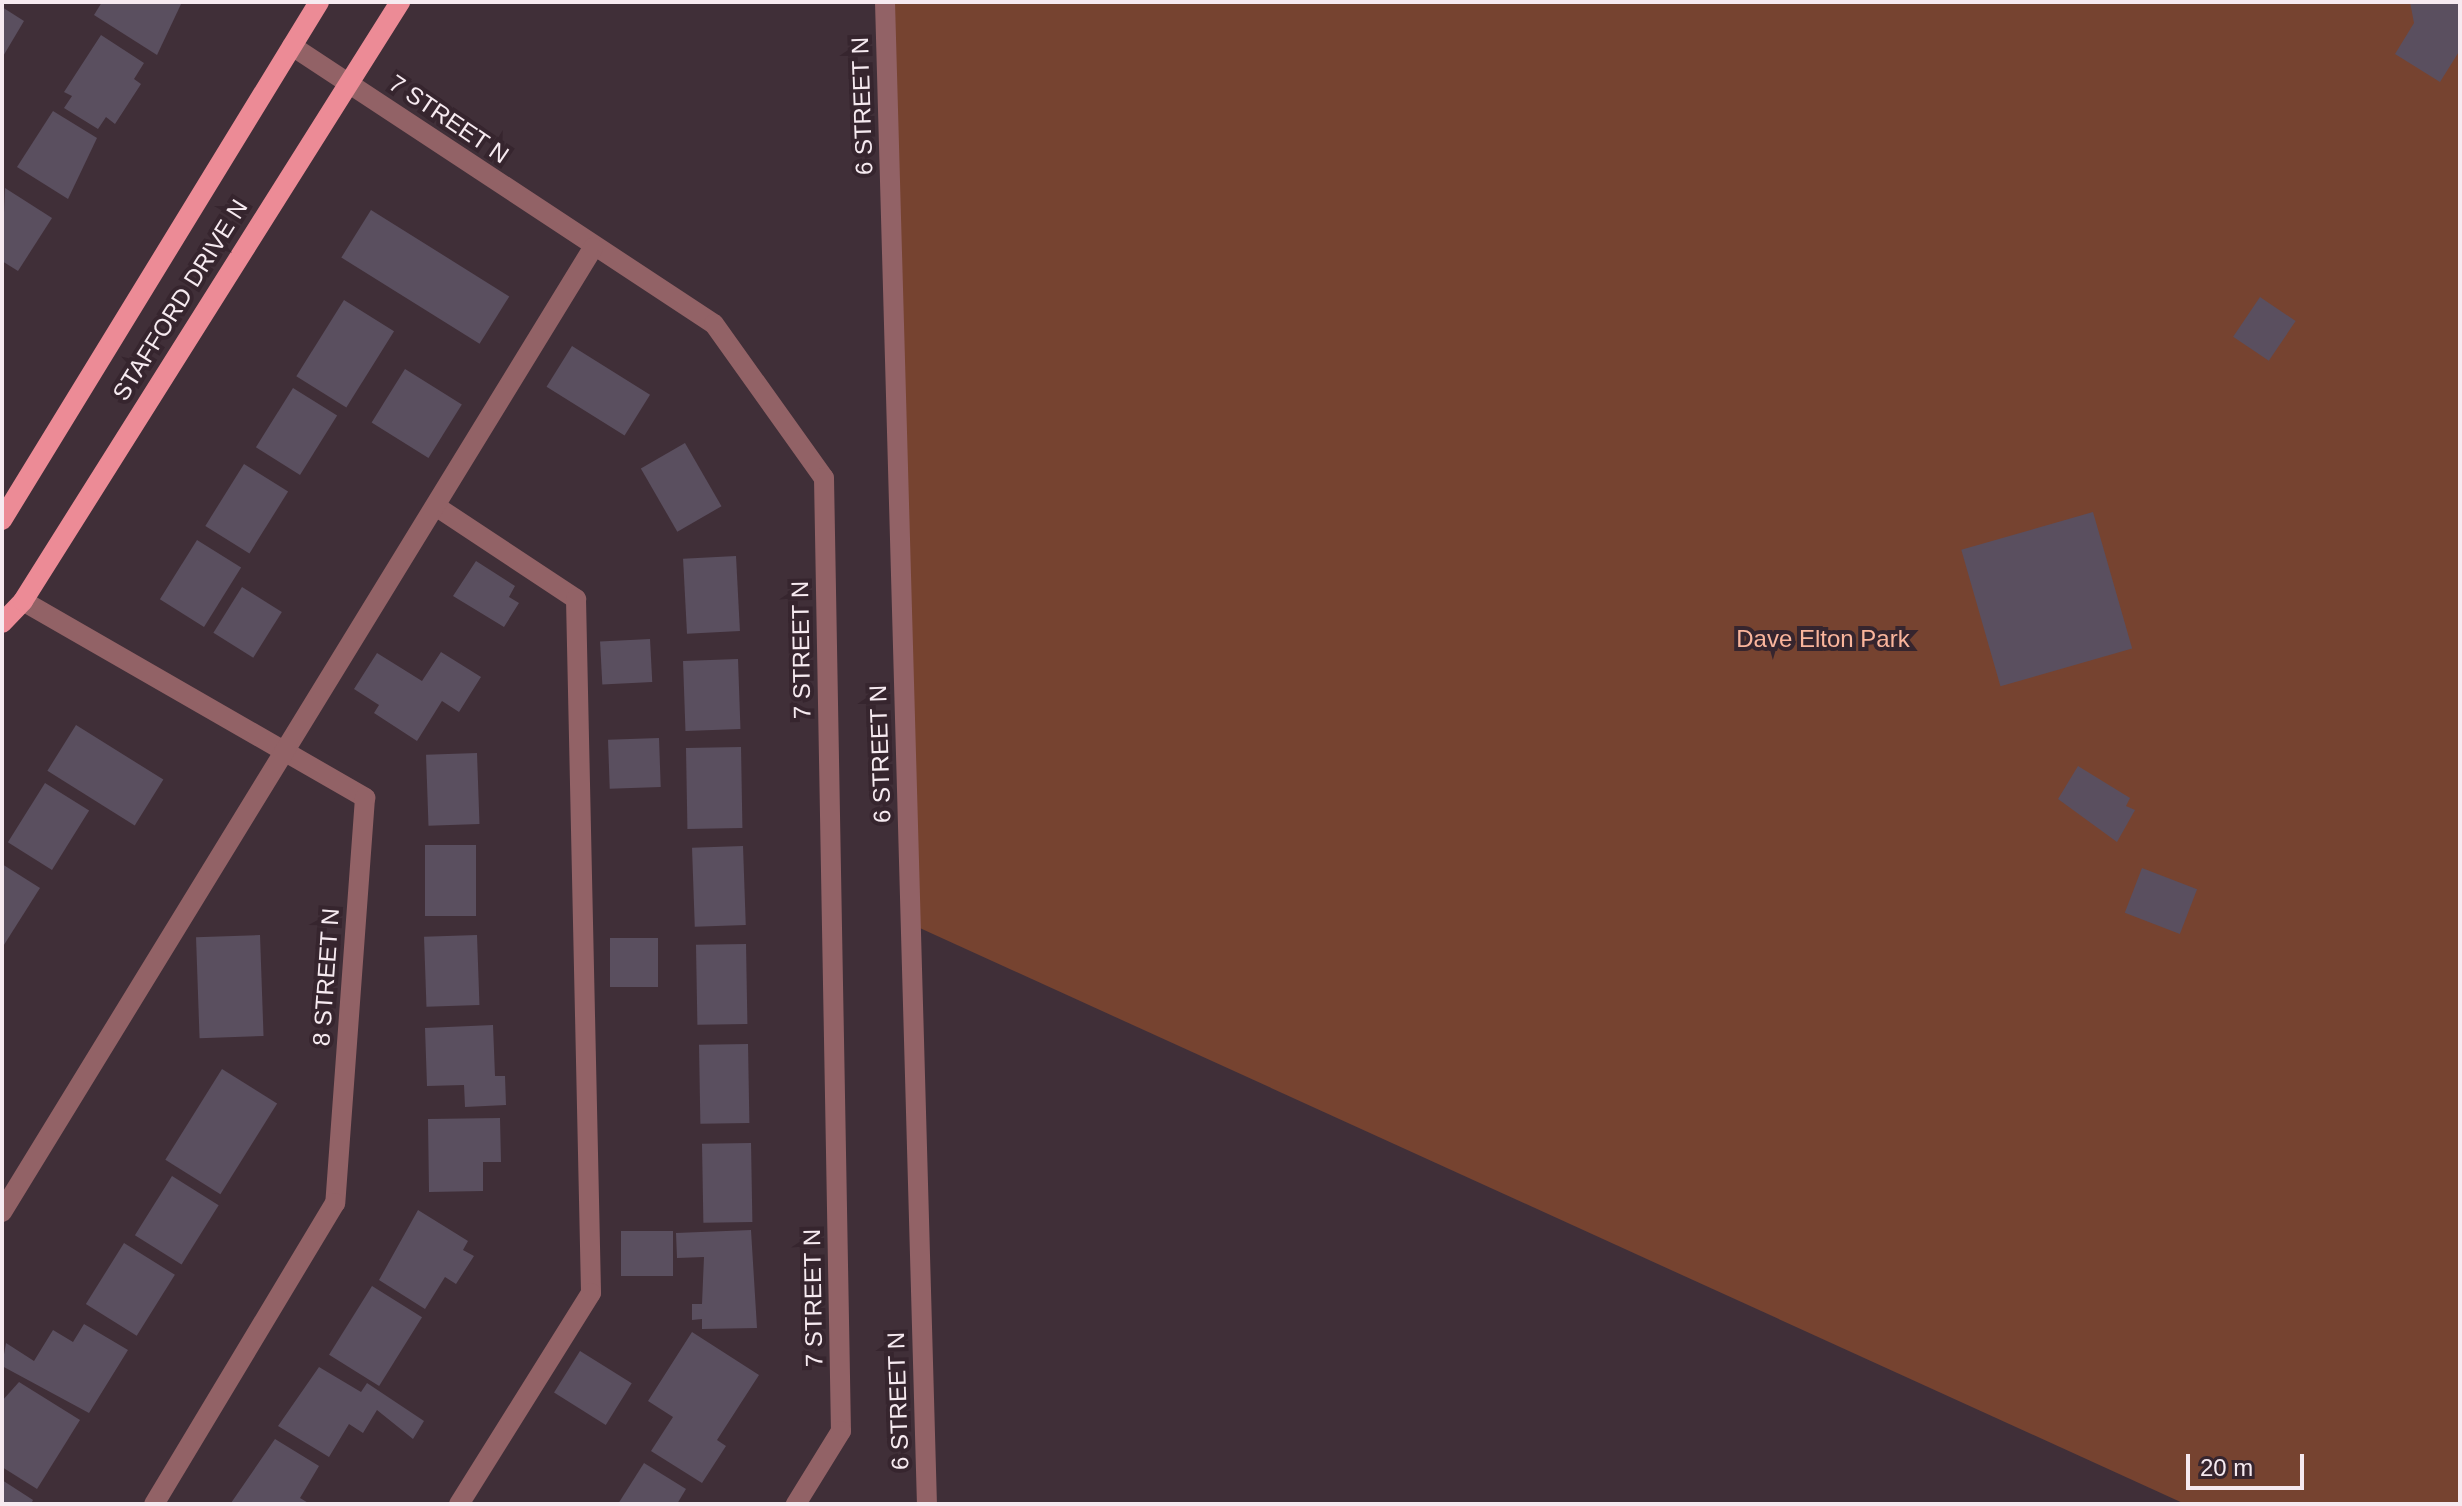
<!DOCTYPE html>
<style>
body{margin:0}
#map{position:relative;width:2462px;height:1506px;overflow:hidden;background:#402f38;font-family:Helvetica,sans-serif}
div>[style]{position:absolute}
.green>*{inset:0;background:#764330}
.building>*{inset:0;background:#5a4f5f;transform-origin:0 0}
.minor>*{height:20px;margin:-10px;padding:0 10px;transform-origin:10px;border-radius:10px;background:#926266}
.major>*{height:20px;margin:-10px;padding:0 10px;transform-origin:10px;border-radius:10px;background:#ec8b96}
span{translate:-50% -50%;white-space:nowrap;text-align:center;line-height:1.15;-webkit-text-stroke:8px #36252e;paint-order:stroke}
.street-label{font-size:24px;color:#f6eaf0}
.park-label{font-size:24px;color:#fab59c}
.frame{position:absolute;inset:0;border:4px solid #f6eaf0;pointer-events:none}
.scale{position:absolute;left:2186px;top:1454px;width:118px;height:36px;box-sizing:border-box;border:4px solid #f6eaf0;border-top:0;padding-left:10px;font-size:24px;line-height:28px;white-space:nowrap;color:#f6eaf0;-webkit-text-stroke:6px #36252e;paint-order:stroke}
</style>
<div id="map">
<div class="green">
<i style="clip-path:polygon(885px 2px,2460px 2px,2460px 1504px,2185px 1504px,911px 924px)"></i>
</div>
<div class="building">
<i style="clip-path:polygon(102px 2px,182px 2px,157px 55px,94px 15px)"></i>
<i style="clip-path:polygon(2410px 2px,2460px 2px,2460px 50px,2440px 82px,2395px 54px,2414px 23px)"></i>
<i style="clip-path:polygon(2px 7px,24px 21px,2px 58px)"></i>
<i style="clip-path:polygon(101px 35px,144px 63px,134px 79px,141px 84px,115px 124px,106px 117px,98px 129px,64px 108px,72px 96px,64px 92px)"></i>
<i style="clip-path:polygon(53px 111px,97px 138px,68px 199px,17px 167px)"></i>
<i style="clip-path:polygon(5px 188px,52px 218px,18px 271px,2px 261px)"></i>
<i style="left:371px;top:210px;width:163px;height:56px;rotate:32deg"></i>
<i style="left:2260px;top:297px;width:43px;height:48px;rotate:34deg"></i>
<i style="left:344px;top:300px;width:59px;height:90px;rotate:32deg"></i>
<i style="left:572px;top:346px;width:92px;height:48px;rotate:32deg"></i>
<i style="left:405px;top:369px;width:67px;height:63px;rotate:32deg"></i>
<i style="left:293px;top:388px;width:52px;height:70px;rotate:32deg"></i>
<i style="left:685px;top:443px;width:73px;height:51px;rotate:60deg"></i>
<i style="left:244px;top:464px;width:52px;height:73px;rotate:32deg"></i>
<i style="left:2093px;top:512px;width:142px;height:137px;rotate:74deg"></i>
<i style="left:197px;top:540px;width:52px;height:70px;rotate:32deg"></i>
<i style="left:736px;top:556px;width:75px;height:53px;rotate:87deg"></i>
<i style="clip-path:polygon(476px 561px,515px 586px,509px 597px,519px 603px,504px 627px,453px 596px)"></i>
<i style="left:242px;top:587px;width:47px;height:54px;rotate:32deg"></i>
<i style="left:650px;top:639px;width:43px;height:50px;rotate:87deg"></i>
<i style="clip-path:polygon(441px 652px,481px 677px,459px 712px,442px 701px,417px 741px,374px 713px,379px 705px,354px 689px,377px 653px,422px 681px)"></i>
<i style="left:738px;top:659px;width:70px;height:55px;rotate:88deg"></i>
<i style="left:76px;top:725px;width:103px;height:54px;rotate:32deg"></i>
<i style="left:659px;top:738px;width:49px;height:51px;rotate:88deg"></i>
<i style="left:741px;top:747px;width:81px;height:55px;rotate:89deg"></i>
<i style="left:477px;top:753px;width:71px;height:51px;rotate:88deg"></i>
<i style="clip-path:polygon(2078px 766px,2130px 798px,2126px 806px,2135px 810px,2117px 842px,2058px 799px)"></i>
<i style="left:45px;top:783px;width:52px;height:70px;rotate:32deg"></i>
<i style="left:425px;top:845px;width:51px;height:71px"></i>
<i style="left:743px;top:846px;width:79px;height:51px;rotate:88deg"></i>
<i style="clip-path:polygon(2px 864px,40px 888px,2px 948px)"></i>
<i style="left:2142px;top:868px;width:59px;height:48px;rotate:21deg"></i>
<i style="left:260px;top:935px;width:101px;height:64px;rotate:88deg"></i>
<i style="left:477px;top:935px;width:70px;height:53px;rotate:88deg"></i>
<i style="left:658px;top:938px;width:49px;height:48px;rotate:90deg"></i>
<i style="left:746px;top:944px;width:80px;height:50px;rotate:89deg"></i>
<i style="clip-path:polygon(493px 1025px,495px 1076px,505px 1076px,506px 1105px,465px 1107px,464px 1085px,427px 1086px,425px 1028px)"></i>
<i style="left:748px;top:1044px;width:79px;height:49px;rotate:89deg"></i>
<i style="left:222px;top:1069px;width:65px;height:107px;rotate:32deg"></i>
<i style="clip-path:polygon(500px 1118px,501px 1162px,483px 1162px,483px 1191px,429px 1192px,428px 1119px)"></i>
<i style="left:751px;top:1143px;width:79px;height:49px;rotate:89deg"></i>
<i style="left:172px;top:1176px;width:55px;height:70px;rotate:32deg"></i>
<i style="clip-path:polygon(418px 1210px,468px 1241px,463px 1250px,474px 1256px,456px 1284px,445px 1277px,425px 1309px,379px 1280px)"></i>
<i style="clip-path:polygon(751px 1230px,757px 1328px,702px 1329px,702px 1319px,692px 1320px,692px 1304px,702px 1304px,704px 1257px,677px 1258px,676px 1233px)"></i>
<i style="left:673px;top:1231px;width:45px;height:52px;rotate:90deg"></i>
<i style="left:124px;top:1243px;width:60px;height:72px;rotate:32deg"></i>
<i style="left:372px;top:1286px;width:59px;height:81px;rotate:32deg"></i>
<i style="clip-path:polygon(84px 1324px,128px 1350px,89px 1413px,2px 1366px,6px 1343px,34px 1361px,53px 1330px,73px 1342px)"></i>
<i style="clip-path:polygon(692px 1332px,759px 1375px,717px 1440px,726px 1446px,702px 1483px,651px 1451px,673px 1417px,648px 1401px)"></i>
<i style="left:580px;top:1351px;width:61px;height:49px;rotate:32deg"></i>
<i style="clip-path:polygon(319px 1367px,361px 1392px,367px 1383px,424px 1421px,413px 1439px,377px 1410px,363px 1433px,349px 1424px,329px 1457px,278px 1426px)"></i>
<i style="clip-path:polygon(19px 1382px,80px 1420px,37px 1489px,2px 1467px,2px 1401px)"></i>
<i style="clip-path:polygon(275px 1439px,319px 1466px,300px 1498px,310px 1504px,231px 1503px)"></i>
<i style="clip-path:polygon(644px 1463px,686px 1489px,677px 1504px,618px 1504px)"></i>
<i style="clip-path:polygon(2px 1480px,33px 1500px,31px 1504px,2px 1504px)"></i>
</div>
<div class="minor">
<i style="left:885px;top:2px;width:1503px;rotate:88.4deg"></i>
<i style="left:292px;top:46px;width:505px;rotate:33.38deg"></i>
<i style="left:714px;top:324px;width:189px;rotate:54.5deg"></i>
<i style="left:824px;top:478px;width:953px;rotate:88.98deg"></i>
<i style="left:841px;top:1431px;width:86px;rotate:121.7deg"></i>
<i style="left:437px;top:507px;width:167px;rotate:33.5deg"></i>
<i style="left:576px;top:599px;width:694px;rotate:88.76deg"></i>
<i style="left:591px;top:1293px;width:249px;rotate:122deg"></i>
<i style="left:23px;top:601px;width:395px;rotate:29.9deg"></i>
<i style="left:365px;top:798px;width:406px;rotate:94.2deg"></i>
<i style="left:335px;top:1203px;width:351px;rotate:121deg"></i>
<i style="left:2px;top:1212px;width:1131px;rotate:-58.49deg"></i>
</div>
<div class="major">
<i style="left:2px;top:520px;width:607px;rotate:-58.53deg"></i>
<i style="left:2px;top:623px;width:30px;rotate:-46deg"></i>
<i style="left:23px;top:601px;width:708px;rotate:-57.81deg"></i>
</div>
<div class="street-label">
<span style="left:862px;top:106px;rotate:-92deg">6 STREET N</span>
<span style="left:449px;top:119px;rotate:34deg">7 STREET N</span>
<span style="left:180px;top:300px;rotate:-58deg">STAFFORD DRIVE N</span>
<span style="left:801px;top:650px;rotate:-91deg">7 STREET N</span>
<span style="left:880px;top:754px;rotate:-92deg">6 STREET N</span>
<span style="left:326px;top:977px;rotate:-86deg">8 STREET N</span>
<span style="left:813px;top:1298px;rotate:-91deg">7 STREET N</span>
<span style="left:898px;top:1401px;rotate:-92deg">6 STREET N</span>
</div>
<div class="park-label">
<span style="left:1823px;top:639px">Dave Elton Park</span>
</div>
<div class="frame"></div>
<div class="scale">20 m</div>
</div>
